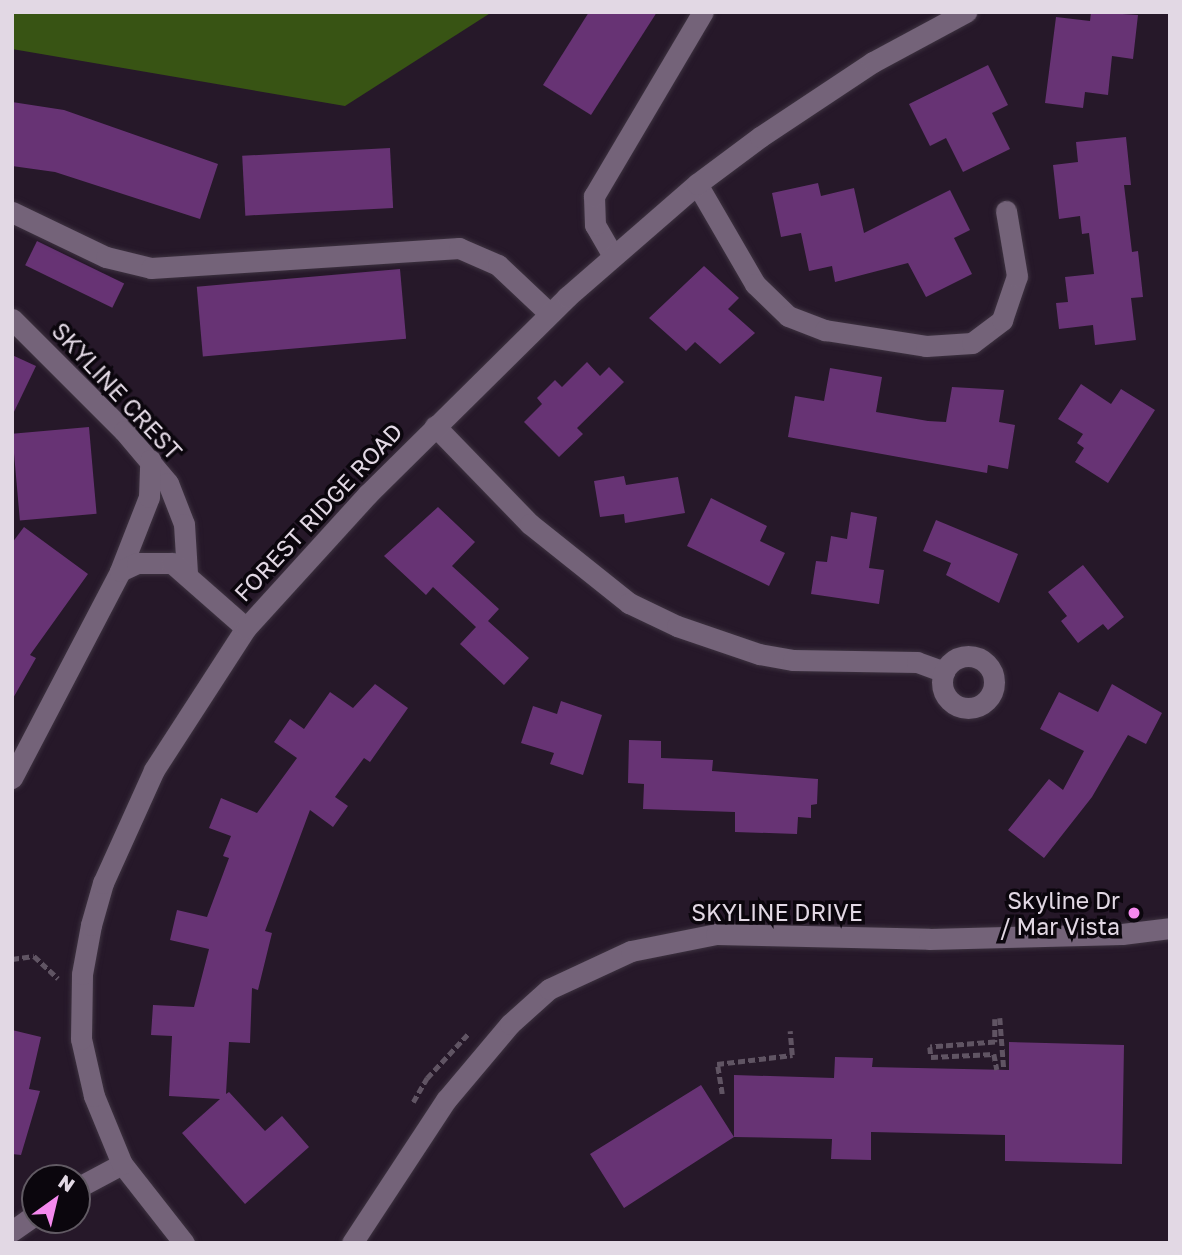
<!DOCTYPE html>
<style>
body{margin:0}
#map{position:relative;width:1182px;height:1255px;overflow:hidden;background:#261829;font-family:"Golos Text",sans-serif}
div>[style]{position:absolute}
.forest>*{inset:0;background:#385414}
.building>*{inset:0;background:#673374;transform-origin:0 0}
.path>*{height:4.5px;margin-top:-2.25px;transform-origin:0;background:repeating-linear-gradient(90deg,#605463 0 7px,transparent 0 10.5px)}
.roads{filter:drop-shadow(0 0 2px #3d3240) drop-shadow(0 0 2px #3d3240)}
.minor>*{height:21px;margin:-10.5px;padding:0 10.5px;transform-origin:10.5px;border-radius:10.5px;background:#746379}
.minor>.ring{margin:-10.5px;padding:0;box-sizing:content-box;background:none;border:21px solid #746379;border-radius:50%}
.dots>*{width:19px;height:19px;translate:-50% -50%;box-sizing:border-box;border:4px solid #0b060d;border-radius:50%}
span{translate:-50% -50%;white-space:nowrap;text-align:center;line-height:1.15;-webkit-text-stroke:7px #0b060d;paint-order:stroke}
.street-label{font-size:23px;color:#e2d8e4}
.poi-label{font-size:23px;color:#e2d8e4}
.right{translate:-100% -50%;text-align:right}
.frame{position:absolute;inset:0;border:14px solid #e2d8e4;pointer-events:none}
.north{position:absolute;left:21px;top:1164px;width:70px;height:70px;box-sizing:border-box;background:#0b060d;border:2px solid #615a63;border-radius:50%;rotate:34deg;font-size:19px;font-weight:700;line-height:28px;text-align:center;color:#e2d8e4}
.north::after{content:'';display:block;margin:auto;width:24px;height:32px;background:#f589ee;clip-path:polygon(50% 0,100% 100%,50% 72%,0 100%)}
</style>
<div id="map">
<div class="forest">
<i style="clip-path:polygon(12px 12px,492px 12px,345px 106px,12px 49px)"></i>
</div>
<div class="building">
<i style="clip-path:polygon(589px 12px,657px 12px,591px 115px,543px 85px)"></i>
<i style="clip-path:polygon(1091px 12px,1138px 15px,1133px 59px,1112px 56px,1108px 95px,1085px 92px,1083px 108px,1045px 103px,1056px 17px,1090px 21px)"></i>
<i style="clip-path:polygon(988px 65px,1008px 105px,992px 113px,1010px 149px,963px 172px,946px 138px,930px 146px,909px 104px)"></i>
<i style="clip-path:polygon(12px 102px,64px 110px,218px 164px,200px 219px,55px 172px,12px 166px)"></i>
<i style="clip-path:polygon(1126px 137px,1131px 185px,1124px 185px,1132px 252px,1138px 251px,1143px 297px,1131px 298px,1136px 340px,1095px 345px,1093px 325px,1059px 329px,1056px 303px,1068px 302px,1065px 277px,1094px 274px,1089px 233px,1082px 234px,1080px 216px,1059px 219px,1053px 165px,1078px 162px,1076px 142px)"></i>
<i style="left:390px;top:148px;width:60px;height:148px;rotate:87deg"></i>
<i style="clip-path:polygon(818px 183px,821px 196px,854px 188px,864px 233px,950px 190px,970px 230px,954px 238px,972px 274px,926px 297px,908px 263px,835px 282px,832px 266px,809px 271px,801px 233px,781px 237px,772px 193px)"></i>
<i style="left:37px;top:241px;width:97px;height:27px;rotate:26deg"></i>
<i style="clip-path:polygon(704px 266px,739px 298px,728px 309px,755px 333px,720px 364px,695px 342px,686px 351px,649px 318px)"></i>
<i style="left:400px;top:269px;width:70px;height:204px;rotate:85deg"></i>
<i style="clip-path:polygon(12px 355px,36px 366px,12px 416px)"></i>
<i style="clip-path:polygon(587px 362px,600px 376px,609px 367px,624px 382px,577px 428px,583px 434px,559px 457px,524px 422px,542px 404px,537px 398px,555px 380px,562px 387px)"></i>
<i style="clip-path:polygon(830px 368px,882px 377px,876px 412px,928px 421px,946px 422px,952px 387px,1004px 390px,999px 422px,1015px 425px,1008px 469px,988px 465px,987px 473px,788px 437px,795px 396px,824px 401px)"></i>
<i style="clip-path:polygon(1081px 384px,1111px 404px,1121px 389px,1155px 410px,1108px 483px,1075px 462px,1084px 448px,1077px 443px,1083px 434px,1058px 419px)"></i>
<i style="left:89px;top:427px;width:87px;height:77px;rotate:85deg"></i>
<i style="clip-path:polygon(624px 476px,626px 485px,678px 477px,685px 513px,625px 523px,624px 514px,600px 517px,594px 481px)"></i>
<i style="clip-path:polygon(711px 498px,767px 526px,760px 541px,785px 553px,769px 586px,687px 546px)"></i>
<i style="clip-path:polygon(438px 507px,475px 542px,452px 566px,499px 609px,488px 621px,529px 658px,504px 685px,460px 644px,476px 627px,433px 587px,426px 595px,384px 556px)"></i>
<i style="clip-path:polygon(851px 512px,877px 517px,869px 568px,884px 570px,879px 604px,811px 594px,816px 561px,827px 562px,831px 536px,847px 539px)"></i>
<i style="clip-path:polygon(936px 520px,1018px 554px,999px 603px,946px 575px,951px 563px,923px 551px)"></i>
<i style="clip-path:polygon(24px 527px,88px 574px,30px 655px,36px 658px,12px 700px,12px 543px)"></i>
<i style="clip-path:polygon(1083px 565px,1124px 617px,1108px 630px,1103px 624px,1078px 643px,1061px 621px,1067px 616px,1048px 592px)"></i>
<i style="clip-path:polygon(375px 684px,408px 708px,370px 762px,364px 758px,335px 797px,348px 806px,333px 827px,310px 810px,265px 931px,272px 933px,258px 990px,252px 988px,250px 1043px,229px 1042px,226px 1094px,229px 1092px,265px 1131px,282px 1116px,309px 1147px,245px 1204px,182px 1133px,220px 1099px,169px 1096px,172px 1036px,151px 1035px,153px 1005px,194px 1007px,209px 949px,170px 940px,177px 910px,207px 917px,229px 858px,223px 856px,231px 836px,209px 828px,221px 798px,257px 813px,297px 758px,274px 742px,290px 719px,304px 729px,330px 692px,353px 708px)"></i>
<i style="clip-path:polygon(1112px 684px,1162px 713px,1146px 744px,1128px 735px,1092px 797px,1044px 858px,1008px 830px,1049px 779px,1063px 790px,1084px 751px,1040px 729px,1059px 692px,1098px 712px)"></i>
<i style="clip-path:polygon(561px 701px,602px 715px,583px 775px,550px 764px,554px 753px,521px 743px,533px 706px,557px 714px)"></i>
<i style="clip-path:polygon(629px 740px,661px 741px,661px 758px,713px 760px,712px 771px,818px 779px,817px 804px,811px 805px,811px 818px,798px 817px,797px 834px,735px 832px,735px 812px,643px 809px,644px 784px,628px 783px)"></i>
<i style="clip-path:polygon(12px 1030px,41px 1037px,29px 1089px,40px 1091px,21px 1155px,12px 1154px)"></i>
<i style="clip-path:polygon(1009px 1042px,1124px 1045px,1122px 1164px,1005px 1161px,1005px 1135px,871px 1132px,871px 1160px,831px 1159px,832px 1139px,734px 1137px,624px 1208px,590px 1154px,701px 1085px,734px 1137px,734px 1075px,834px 1078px,835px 1057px,873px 1058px,872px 1067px,1009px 1070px)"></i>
</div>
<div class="path">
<i style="left:12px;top:959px;width:22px;rotate:-8deg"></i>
<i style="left:34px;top:956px;width:33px;rotate:43deg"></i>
<i style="left:1000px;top:1018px;width:52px;rotate:85.6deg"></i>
<i style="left:995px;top:1019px;width:23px;rotate:90deg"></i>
<i style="left:995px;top:1042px;width:65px;rotate:175.6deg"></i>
<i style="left:930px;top:1047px;width:10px;rotate:84deg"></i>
<i style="left:931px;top:1057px;width:63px;rotate:-2.7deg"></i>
<i style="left:994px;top:1054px;width:16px;rotate:79deg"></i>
<i style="left:722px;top:1094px;width:30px;rotate:-99deg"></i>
<i style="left:717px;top:1064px;width:76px;rotate:-6.8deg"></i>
<i style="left:792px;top:1055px;width:24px;rotate:-95deg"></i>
<i style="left:413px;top:1102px;width:28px;rotate:-60deg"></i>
<i style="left:427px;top:1078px;width:62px;rotate:-47deg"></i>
</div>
<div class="roads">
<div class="minor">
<i style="left:697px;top:184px;width:116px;rotate:59.9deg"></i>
<i style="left:755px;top:284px;width:46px;rotate:44.1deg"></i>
<i style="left:788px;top:316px;width:40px;rotate:21deg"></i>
<i style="left:825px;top:330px;width:102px;rotate:9deg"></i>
<i style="left:926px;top:346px;width:46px;rotate:-3.7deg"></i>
<i style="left:972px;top:343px;width:38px;rotate:-37deg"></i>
<i style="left:1002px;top:320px;width:46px;rotate:-71.2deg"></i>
<i style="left:1017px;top:276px;width:66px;rotate:-99.6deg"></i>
<i style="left:12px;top:212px;width:104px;rotate:25.6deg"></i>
<i style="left:106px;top:257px;width:46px;rotate:13.7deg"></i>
<i style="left:151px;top:268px;width:309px;rotate:-3.7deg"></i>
<i style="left:459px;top:248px;width:43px;rotate:23.6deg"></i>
<i style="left:498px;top:265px;width:70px;rotate:43.3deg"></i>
<i style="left:613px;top:256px;width:36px;rotate:-120deg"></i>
<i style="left:595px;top:225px;width:29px;rotate:-92deg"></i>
<i style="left:594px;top:196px;width:214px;rotate:-59.4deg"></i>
<i style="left:12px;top:319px;width:158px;rotate:45deg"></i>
<i style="left:124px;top:431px;width:68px;rotate:49.8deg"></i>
<i style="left:168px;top:483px;width:44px;rotate:68.7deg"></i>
<i style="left:184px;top:524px;width:49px;rotate:86.5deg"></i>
<i style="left:435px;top:426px;width:136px;rotate:45.9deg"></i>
<i style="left:530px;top:524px;width:127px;rotate:38.6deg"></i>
<i style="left:629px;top:603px;width:53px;rotate:25.6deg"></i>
<i style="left:677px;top:626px;width:87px;rotate:18.9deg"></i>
<i style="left:759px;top:654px;width:35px;rotate:10deg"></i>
<i style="left:793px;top:660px;width:124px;rotate:0.9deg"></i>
<i style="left:917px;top:662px;width:29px;rotate:20deg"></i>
<i style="left:120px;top:571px;width:79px;rotate:-68.6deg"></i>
<i style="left:149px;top:497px;width:37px;rotate:-88deg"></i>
<i class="ring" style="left:942px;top:656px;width:31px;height:31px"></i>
<i style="left:12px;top:778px;width:233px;rotate:-62.4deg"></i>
<i style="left:120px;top:571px;width:19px;rotate:-25deg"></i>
<i style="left:137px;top:563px;width:35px"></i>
<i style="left:172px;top:563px;width:98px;rotate:41.3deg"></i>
<i style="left:77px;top:1188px;width:51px;rotate:-28.1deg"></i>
<i style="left:12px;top:1231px;width:28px;rotate:-35deg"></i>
<i style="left:184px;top:1243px;width:100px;rotate:-128.1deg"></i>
<i style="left:122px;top:1164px;width:74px;rotate:-112.4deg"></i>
<i style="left:94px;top:1096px;width:58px;rotate:-102.8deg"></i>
<i style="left:81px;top:1039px;width:65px;rotate:-89.1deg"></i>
<i style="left:82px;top:974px;width:50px;rotate:-79.6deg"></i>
<i style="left:91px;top:925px;width:44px;rotate:-74.1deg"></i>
<i style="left:103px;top:883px;width:124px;rotate:-65.7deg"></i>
<i style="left:154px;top:770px;width:169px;rotate:-57.1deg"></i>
<i style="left:246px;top:628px;width:181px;rotate:-47.7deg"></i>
<i style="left:368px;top:494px;width:280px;rotate:-44.7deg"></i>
<i style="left:567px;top:297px;width:172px;rotate:-41deg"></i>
<i style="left:697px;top:184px;width:79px;rotate:-36.7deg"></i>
<i style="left:760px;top:137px;width:136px;rotate:-33.6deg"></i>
<i style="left:873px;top:62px;width:106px;rotate:-28.3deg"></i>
<i style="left:352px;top:1243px;width:171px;rotate:-56.7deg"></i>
<i style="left:446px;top:1100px;width:99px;rotate:-49.9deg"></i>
<i style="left:510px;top:1024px;width:52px;rotate:-41.9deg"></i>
<i style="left:549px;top:989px;width:90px;rotate:-24.9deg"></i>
<i style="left:631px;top:951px;width:87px;rotate:-11.3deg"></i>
<i style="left:716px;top:934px;width:213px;rotate:1.3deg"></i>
<i style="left:929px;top:939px;width:193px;rotate:-1.5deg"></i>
<i style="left:1122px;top:934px;width:48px;rotate:-7.1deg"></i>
</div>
</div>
<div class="dots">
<i style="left:1134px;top:913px;background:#f589ee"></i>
</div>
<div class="street-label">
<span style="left:117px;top:391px;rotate:47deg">SKYLINE CREST</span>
<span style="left:318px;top:512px;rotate:-47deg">FOREST RIDGE ROAD</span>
<span style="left:777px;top:912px">SKYLINE DRIVE</span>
</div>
<div class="poi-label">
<span class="right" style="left:1120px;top:913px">Skyline Dr<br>/ Mar Vista</span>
</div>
<div class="frame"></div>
<div class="north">N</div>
</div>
